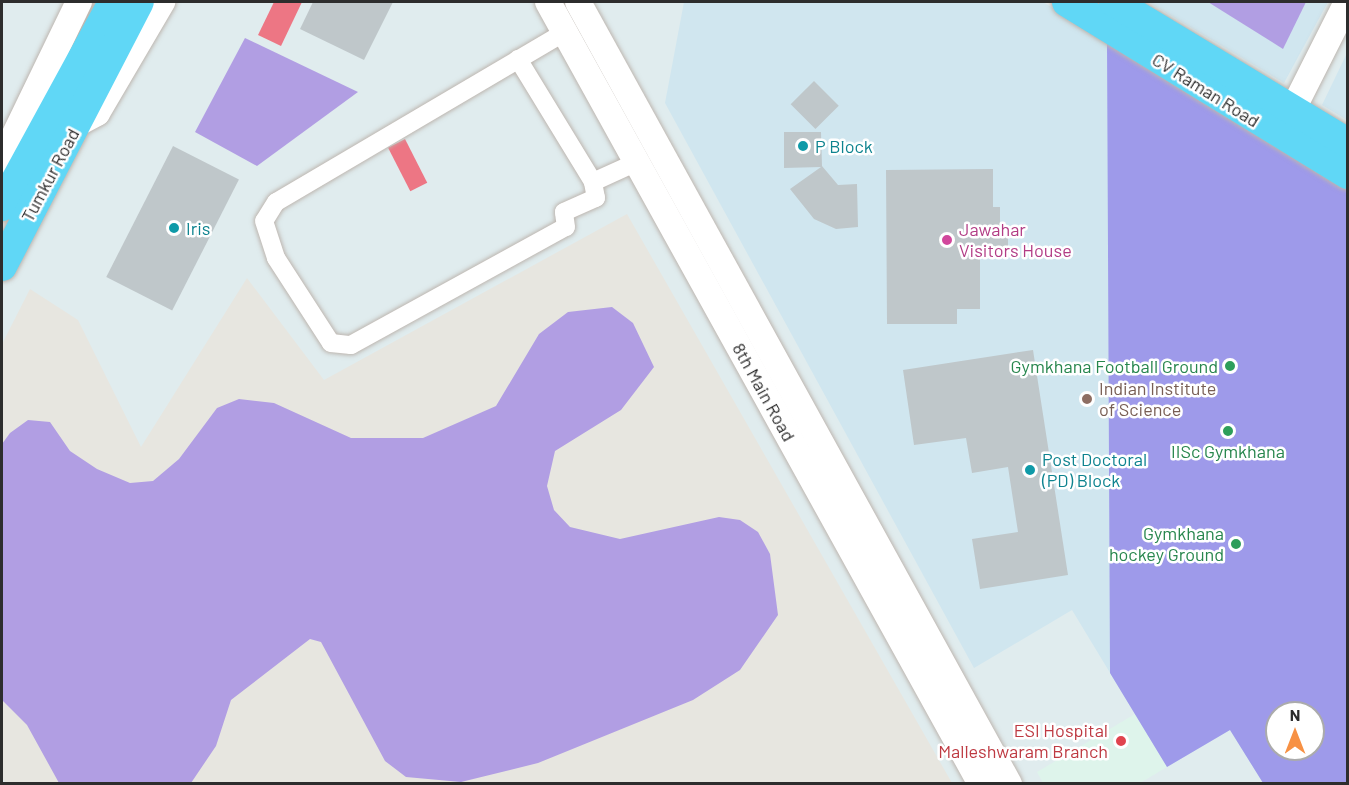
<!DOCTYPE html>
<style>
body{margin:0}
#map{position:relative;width:1349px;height:785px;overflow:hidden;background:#e0ecee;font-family:Barlow,sans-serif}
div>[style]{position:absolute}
.industrial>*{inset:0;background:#e7e6e0}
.education>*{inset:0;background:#d0e6ef}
.medical>*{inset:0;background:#def4eb}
.green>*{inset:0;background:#b19ee3}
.pitch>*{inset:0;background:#9e9aea}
.water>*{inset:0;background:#ed7684;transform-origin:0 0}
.building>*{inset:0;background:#bfc7ca;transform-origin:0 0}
.roads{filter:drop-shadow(0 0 2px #bdb6b0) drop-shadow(0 0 2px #bdb6b0)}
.minor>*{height:18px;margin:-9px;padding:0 9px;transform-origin:9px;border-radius:9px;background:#fff}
.secondary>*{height:26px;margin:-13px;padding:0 13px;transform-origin:13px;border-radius:13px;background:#fff}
.trunk>*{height:30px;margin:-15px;padding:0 15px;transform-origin:15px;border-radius:15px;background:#60d7f6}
.dots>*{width:16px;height:16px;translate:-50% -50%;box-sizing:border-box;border:3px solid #fff;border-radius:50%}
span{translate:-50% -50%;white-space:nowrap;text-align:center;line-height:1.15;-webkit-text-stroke:5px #fff;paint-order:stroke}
.street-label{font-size:18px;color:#2d2d2d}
.culture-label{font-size:18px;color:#0d838f}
.left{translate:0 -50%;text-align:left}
.hotel-label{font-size:18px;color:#b23c85}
.leisure-label{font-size:18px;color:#27864d}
.right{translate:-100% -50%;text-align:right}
.education-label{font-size:18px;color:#785e54}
.health-label{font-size:18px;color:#be3a42}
.frame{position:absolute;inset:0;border:3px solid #2d2d2d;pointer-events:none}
.north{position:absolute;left:1265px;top:701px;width:60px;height:60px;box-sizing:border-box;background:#fff;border:2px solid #ababab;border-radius:50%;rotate:0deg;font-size:16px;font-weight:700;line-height:24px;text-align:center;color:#2d2d2d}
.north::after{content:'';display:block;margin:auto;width:21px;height:27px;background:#f79144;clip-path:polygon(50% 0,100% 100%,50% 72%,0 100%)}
</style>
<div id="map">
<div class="industrial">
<i style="clip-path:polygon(627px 214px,952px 783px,6px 783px,2px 778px,2px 344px,30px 289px,78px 320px,141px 447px,247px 278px,324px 380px)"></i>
</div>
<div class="education">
<i style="clip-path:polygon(evenodd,684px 2px,1043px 2px,1347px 188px,1347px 783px,1263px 783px,1230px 730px,1167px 767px,1072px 610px,974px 668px,665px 103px,684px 2px,1277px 713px,1313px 713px,1313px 749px,1277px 749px,1277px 713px)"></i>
<i style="clip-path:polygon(1148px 2px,1328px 2px,1284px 83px)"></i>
<i style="clip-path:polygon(1347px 53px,1347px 120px,1322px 105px)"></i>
</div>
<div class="medical">
<i style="clip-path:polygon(1135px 714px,1167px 767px,1140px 783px,1043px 783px,1037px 772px)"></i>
</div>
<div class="green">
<i style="clip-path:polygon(1208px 2px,1306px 2px,1283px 49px)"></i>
<i style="clip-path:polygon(245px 38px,358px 92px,257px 166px,195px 132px)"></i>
<i style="clip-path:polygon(612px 307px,633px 323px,654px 367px,621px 410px,555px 451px,547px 486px,554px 510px,570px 527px,620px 539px,719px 517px,740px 520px,758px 532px,770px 554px,778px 615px,740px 670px,693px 700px,538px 763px,461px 782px,406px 777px,385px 761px,321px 642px,310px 639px,231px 700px,216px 746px,191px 783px,59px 783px,27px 725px,2px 700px,2px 444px,10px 433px,28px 420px,50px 422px,70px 451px,97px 469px,130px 483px,153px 481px,179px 459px,217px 408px,239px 399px,274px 403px,351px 438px,423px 438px,496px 406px,539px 334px,568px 312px)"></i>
</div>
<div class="pitch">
<i style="clip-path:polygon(evenodd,1107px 42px,1347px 190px,1347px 783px,1263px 783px,1230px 730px,1167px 767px,1110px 673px,1107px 42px,1277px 713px,1313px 713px,1313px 749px,1277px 749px,1277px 713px)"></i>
</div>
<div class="water">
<i style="clip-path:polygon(274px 2px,302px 2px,281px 46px,258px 35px)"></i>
<i style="left:405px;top:139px;width:49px;height:19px;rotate:63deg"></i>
</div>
<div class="building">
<i style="clip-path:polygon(313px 2px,393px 2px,364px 60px,300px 29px)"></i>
<i style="left:814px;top:81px;width:35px;height:33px;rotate:45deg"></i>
<i style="clip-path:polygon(784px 132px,821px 132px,822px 166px,838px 185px,857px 184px,858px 227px,836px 229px,814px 219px,790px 189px,821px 167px,784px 168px)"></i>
<i style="left:173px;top:146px;width:74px;height:147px;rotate:27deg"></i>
<i style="clip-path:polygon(993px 169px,993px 207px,1000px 207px,1000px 231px,1008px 231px,1008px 249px,980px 249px,980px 309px,957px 309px,957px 324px,887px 324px,886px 170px)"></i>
<i style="clip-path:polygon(1033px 350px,1068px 575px,980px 589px,972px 539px,1018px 532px,1008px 467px,972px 473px,966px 438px,914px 445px,903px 370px)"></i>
</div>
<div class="roads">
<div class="minor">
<i style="left:565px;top:32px;width:335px;rotate:149.5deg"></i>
<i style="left:276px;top:202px;width:22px;rotate:122deg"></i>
<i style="left:264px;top:221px;width:39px;rotate:72deg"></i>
<i style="left:276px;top:258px;width:101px;rotate:57.1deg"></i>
<i style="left:331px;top:343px;width:20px;rotate:6deg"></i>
<i style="left:351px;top:345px;width:245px;rotate:-28.8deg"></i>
<i style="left:566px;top:227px;width:15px;rotate:-98deg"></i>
<i style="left:564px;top:212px;width:35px;rotate:-24deg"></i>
<i style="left:596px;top:198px;width:16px;rotate:-101deg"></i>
<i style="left:593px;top:182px;width:48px;rotate:-24.4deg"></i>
<i style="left:518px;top:59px;width:144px;rotate:58.6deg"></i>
</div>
<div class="secondary">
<i style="left:548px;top:2px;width:894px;rotate:61.03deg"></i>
<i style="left:578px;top:2px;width:893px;rotate:61.14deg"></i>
<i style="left:1292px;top:111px;width:122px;rotate:-63.2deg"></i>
<i style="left:82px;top:121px;width:17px;rotate:-28deg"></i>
<i style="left:97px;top:113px;width:129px;rotate:-59.6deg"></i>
<i style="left:2px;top:161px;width:177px;rotate:-64.2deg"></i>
</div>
<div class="trunk">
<i style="left:1067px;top:2px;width:329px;rotate:31.5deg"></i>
<i style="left:1114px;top:2px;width:273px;rotate:31.1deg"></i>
<i style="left:2px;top:206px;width:232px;rotate:-61.4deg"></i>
<i style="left:2px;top:266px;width:297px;rotate:-62.6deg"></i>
</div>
</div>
<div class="dots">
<i style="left:803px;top:146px;background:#0f9aa8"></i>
<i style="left:174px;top:228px;background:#0f9aa8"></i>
<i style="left:947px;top:240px;background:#d1479c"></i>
<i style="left:1230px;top:366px;background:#2e9e5b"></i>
<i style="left:1087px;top:399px;background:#8d6e63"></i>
<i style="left:1228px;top:431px;background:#2e9e5b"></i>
<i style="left:1030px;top:470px;background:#0f9aa8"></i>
<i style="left:1236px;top:544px;background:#2e9e5b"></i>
<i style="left:1121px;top:741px;background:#e0444e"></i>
</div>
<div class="street-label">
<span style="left:1206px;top:90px;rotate:32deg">CV Raman Road</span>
<span style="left:50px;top:175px;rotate:-62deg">Tumkur Road</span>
<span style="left:764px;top:392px;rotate:61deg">8th Main Road</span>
</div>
<div class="culture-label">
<span class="left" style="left:815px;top:146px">P Block</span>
<span class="left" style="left:186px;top:228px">Iris</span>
<span class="left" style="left:1042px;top:470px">Post Doctoral<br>(PD) Block</span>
</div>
<div class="hotel-label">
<span class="left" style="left:959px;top:240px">Jawahar<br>Visitors House</span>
</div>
<div class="leisure-label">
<span class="right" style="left:1218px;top:366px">Gymkhana Football Ground</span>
<span style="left:1228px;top:451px">IISc Gymkhana</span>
<span class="right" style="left:1224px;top:544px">Gymkhana<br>hockey Ground</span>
</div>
<div class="education-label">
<span class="left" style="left:1099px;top:399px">Indian Institute<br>of Science</span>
</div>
<div class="health-label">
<span class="right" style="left:1108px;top:741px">ESI Hospital<br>Malleshwaram Branch</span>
</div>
<div class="frame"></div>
<div class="north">N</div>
</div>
